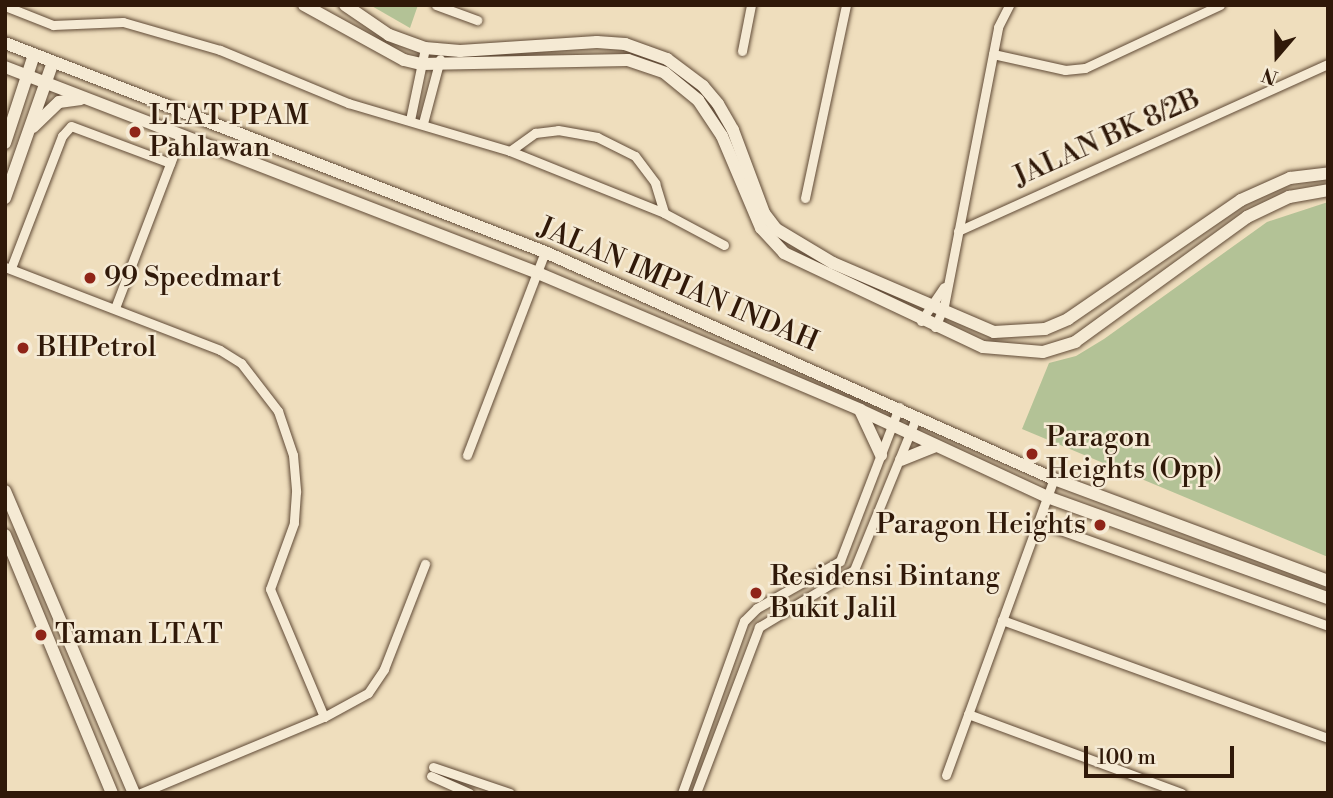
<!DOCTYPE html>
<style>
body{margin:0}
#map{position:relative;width:1333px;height:798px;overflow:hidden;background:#efdebd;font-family:"Libre Bodoni",serif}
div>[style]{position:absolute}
.green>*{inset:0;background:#b3c296}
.roads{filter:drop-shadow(0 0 2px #604a36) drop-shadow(0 0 2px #604a36)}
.street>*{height:9px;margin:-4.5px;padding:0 4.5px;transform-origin:4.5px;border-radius:4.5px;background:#f5ead4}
.secondary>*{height:12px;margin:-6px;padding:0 6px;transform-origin:6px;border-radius:6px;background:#f5ead4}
.dots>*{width:19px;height:19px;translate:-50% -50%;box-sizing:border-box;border:4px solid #f5ead4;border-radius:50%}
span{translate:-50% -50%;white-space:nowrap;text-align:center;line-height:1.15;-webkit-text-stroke:5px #f5ead4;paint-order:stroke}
.poi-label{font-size:28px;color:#301909}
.left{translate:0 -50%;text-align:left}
.right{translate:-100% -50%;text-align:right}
.street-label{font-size:28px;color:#301909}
.frame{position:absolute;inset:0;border:7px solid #301909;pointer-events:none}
.north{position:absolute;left:1242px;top:21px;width:70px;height:70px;-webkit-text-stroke:5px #f5ead4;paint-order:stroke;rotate:200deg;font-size:19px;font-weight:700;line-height:28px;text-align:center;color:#301909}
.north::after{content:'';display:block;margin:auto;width:24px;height:32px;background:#301909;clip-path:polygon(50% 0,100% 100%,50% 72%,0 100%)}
.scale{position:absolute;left:1084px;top:746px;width:150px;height:32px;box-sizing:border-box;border:4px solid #301909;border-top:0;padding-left:9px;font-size:21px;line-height:24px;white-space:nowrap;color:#301909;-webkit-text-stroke:5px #f5ead4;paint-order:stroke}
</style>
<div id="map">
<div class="green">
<i style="clip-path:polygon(370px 5px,418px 5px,410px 28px)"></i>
<i style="clip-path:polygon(1328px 202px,1328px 557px,1022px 429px,1049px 363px,1076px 356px,1104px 339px,1267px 222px)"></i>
</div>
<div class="roads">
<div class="street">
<i style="left:436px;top:5px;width:44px;rotate:20.1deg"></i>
<i style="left:5px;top:6px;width:52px;rotate:21.6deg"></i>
<i style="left:53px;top:25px;width:70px;rotate:-2.5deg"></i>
<i style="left:123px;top:22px;width:101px;rotate:16.1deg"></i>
<i style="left:220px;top:50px;width:139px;rotate:22.5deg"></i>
<i style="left:348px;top:103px;width:169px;rotate:16.5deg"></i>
<i style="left:510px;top:151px;width:166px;rotate:21.9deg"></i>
<i style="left:664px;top:213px;width:68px;rotate:28.1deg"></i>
<i style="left:742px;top:51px;width:47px;rotate:-78.9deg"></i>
<i style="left:993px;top:54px;width:74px;rotate:12.5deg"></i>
<i style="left:1065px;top:70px;width:20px;rotate:-6deg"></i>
<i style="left:1085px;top:68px;width:149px;rotate:-25deg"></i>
<i style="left:410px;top:120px;width:74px;rotate:-78.2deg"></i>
<i style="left:423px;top:123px;width:66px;rotate:-75.1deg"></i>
<i style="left:510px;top:151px;width:31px;rotate:-36deg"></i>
<i style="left:535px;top:133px;width:23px;rotate:-7deg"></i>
<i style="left:558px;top:130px;width:40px;rotate:10deg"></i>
<i style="left:597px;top:137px;width:42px;rotate:26.6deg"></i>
<i style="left:635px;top:156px;width:34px;rotate:53deg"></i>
<i style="left:655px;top:183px;width:31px;rotate:73deg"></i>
<i style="left:805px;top:198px;width:197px;rotate:-78deg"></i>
<i style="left:958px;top:231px;width:406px;rotate:-24.3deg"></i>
<i style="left:5px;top:267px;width:230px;rotate:21.1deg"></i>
<i style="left:220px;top:350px;width:25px;rotate:32deg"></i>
<i style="left:241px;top:363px;width:61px;rotate:52.4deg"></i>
<i style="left:278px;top:411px;width:46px;rotate:71.2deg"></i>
<i style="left:293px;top:455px;width:37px;rotate:85deg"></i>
<i style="left:296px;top:492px;width:31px;rotate:94deg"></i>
<i style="left:294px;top:523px;width:70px;rotate:110deg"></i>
<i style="left:270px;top:589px;width:139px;rotate:67.1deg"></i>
<i style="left:11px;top:268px;width:142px;rotate:-68.9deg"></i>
<i style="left:62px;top:136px;width:13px;rotate:-48deg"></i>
<i style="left:71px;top:126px;width:106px;rotate:20.5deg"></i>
<i style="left:115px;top:308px;width:185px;rotate:-69.1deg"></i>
<i style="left:921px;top:321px;width:41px;rotate:-55.9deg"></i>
<i style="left:935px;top:327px;width:23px;rotate:-67deg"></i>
<i style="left:944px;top:306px;width:284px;rotate:-79deg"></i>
<i style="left:998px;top:27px;width:25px;rotate:-63deg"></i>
<i style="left:467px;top:455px;width:217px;rotate:-69deg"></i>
<i style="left:1038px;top:522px;width:308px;rotate:19.7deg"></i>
<i style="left:1002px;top:620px;width:347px;rotate:19.9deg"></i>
<i style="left:968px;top:714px;width:228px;rotate:20.3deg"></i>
<i style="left:433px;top:767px;width:81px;rotate:18.7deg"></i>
<i style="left:946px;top:775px;width:315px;rotate:-70deg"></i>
<i style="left:431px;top:776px;width:42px;rotate:24.1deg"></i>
<i style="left:141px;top:793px;width:198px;rotate:-22.6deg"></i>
<i style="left:324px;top:717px;width:50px;rotate:-28.6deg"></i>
<i style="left:368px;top:693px;width:29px;rotate:-56deg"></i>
<i style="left:384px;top:669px;width:113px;rotate:-68.7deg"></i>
<i style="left:682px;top:793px;width:183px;rotate:-70.2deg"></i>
<i style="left:744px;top:621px;width:18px;rotate:-45deg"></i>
<i style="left:757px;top:608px;width:95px;rotate:-29.5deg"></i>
<i style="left:840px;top:561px;width:165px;rotate:-69deg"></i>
<i style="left:696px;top:793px;width:178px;rotate:-69.2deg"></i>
<i style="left:759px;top:627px;width:111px;rotate:-31deg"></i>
<i style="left:854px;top:570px;width:166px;rotate:-67.8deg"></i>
</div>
<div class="secondary">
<i style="left:304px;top:5px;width:114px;rotate:28.8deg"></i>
<i style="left:404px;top:60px;width:18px;rotate:13deg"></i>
<i style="left:422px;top:64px;width:206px;rotate:-1.1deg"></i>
<i style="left:628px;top:60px;width:39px;rotate:19deg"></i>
<i style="left:665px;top:73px;width:43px;rotate:39.3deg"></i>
<i style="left:698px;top:100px;width:43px;rotate:56.3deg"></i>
<i style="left:722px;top:136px;width:100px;rotate:67deg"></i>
<i style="left:761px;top:228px;width:34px;rotate:47deg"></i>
<i style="left:784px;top:253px;width:220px;rotate:25.3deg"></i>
<i style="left:983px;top:347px;width:60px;rotate:4.8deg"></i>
<i style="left:1043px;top:352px;width:34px;rotate:-17deg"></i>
<i style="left:1075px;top:342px;width:213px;rotate:-36deg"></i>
<i style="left:1247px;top:217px;width:47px;rotate:-25.5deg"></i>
<i style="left:1289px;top:197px;width:40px;rotate:-10deg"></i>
<i style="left:345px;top:5px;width:53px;rotate:34.3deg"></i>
<i style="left:389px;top:35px;width:38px;rotate:20deg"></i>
<i style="left:425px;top:48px;width:35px;rotate:5deg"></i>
<i style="left:460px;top:51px;width:137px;rotate:-3.8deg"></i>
<i style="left:597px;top:42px;width:28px;rotate:4deg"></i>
<i style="left:625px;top:44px;width:45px;rotate:19.7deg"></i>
<i style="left:667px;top:59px;width:45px;rotate:36.9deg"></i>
<i style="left:703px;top:86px;width:23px;rotate:50deg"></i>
<i style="left:718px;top:104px;width:30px;rotate:60deg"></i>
<i style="left:733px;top:130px;width:89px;rotate:69.5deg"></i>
<i style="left:764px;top:213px;width:20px;rotate:53deg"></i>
<i style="left:776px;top:229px;width:66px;rotate:30.8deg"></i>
<i style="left:833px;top:263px;width:175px;rotate:23.2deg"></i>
<i style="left:994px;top:332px;width:51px;rotate:-3.4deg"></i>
<i style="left:1045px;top:329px;width:25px;rotate:-23deg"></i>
<i style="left:1068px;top:319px;width:210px;rotate:-34.5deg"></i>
<i style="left:1241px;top:200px;width:54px;rotate:-24.2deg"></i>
<i style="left:1290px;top:178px;width:38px;rotate:-7deg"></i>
<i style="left:5px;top:43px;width:579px;rotate:21.16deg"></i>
<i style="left:545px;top:252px;width:557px;rotate:24.04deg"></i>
<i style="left:1054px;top:479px;width:292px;rotate:20.4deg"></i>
<i style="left:5px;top:67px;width:571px;rotate:21.13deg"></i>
<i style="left:538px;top:273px;width:350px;rotate:23deg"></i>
<i style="left:860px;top:410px;width:206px;rotate:24.9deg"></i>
<i style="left:1047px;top:497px;width:299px;rotate:19.8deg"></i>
<i style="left:33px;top:127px;width:36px;rotate:-44deg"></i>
<i style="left:59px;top:102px;width:22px;rotate:-8deg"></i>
<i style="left:5px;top:143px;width:93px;rotate:-71.8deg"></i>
<i style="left:5px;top:198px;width:144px;rotate:-70.6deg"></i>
<i style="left:860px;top:410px;width:50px;rotate:65deg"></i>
<i style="left:901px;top:460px;width:37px;rotate:-22deg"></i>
<i style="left:5px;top:491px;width:328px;rotate:66.9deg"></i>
<i style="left:5px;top:535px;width:279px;rotate:67.5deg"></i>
</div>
</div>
<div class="dots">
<i style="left:135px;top:132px;background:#8f2418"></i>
<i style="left:90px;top:278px;background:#8f2418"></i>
<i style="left:23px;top:348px;background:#8f2418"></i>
<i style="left:1032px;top:454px;background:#8f2418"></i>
<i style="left:1100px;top:525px;background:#8f2418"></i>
<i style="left:756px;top:593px;background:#8f2418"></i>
<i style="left:41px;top:635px;background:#8f2418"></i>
</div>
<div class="poi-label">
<span class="left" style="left:149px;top:132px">LTAT PPAM<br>Pahlawan</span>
<span class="left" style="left:104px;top:278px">99 Speedmart</span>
<span class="left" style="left:37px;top:348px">BHPetrol</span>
<span class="left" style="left:1046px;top:454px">Paragon<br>Heights (Opp)</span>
<span class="right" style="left:1086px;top:525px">Paragon Heights</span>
<span class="left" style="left:770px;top:593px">Residensi Bintang<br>Bukit Jalil</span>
<span class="left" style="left:55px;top:635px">Taman LTAT</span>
</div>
<div class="street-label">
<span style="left:1107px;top:138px;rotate:-24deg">JALAN BK 8/2B</span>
<span style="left:678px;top:285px;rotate:23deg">JALAN IMPIAN INDAH</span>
</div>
<div class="frame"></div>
<div class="north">N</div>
<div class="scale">100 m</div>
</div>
